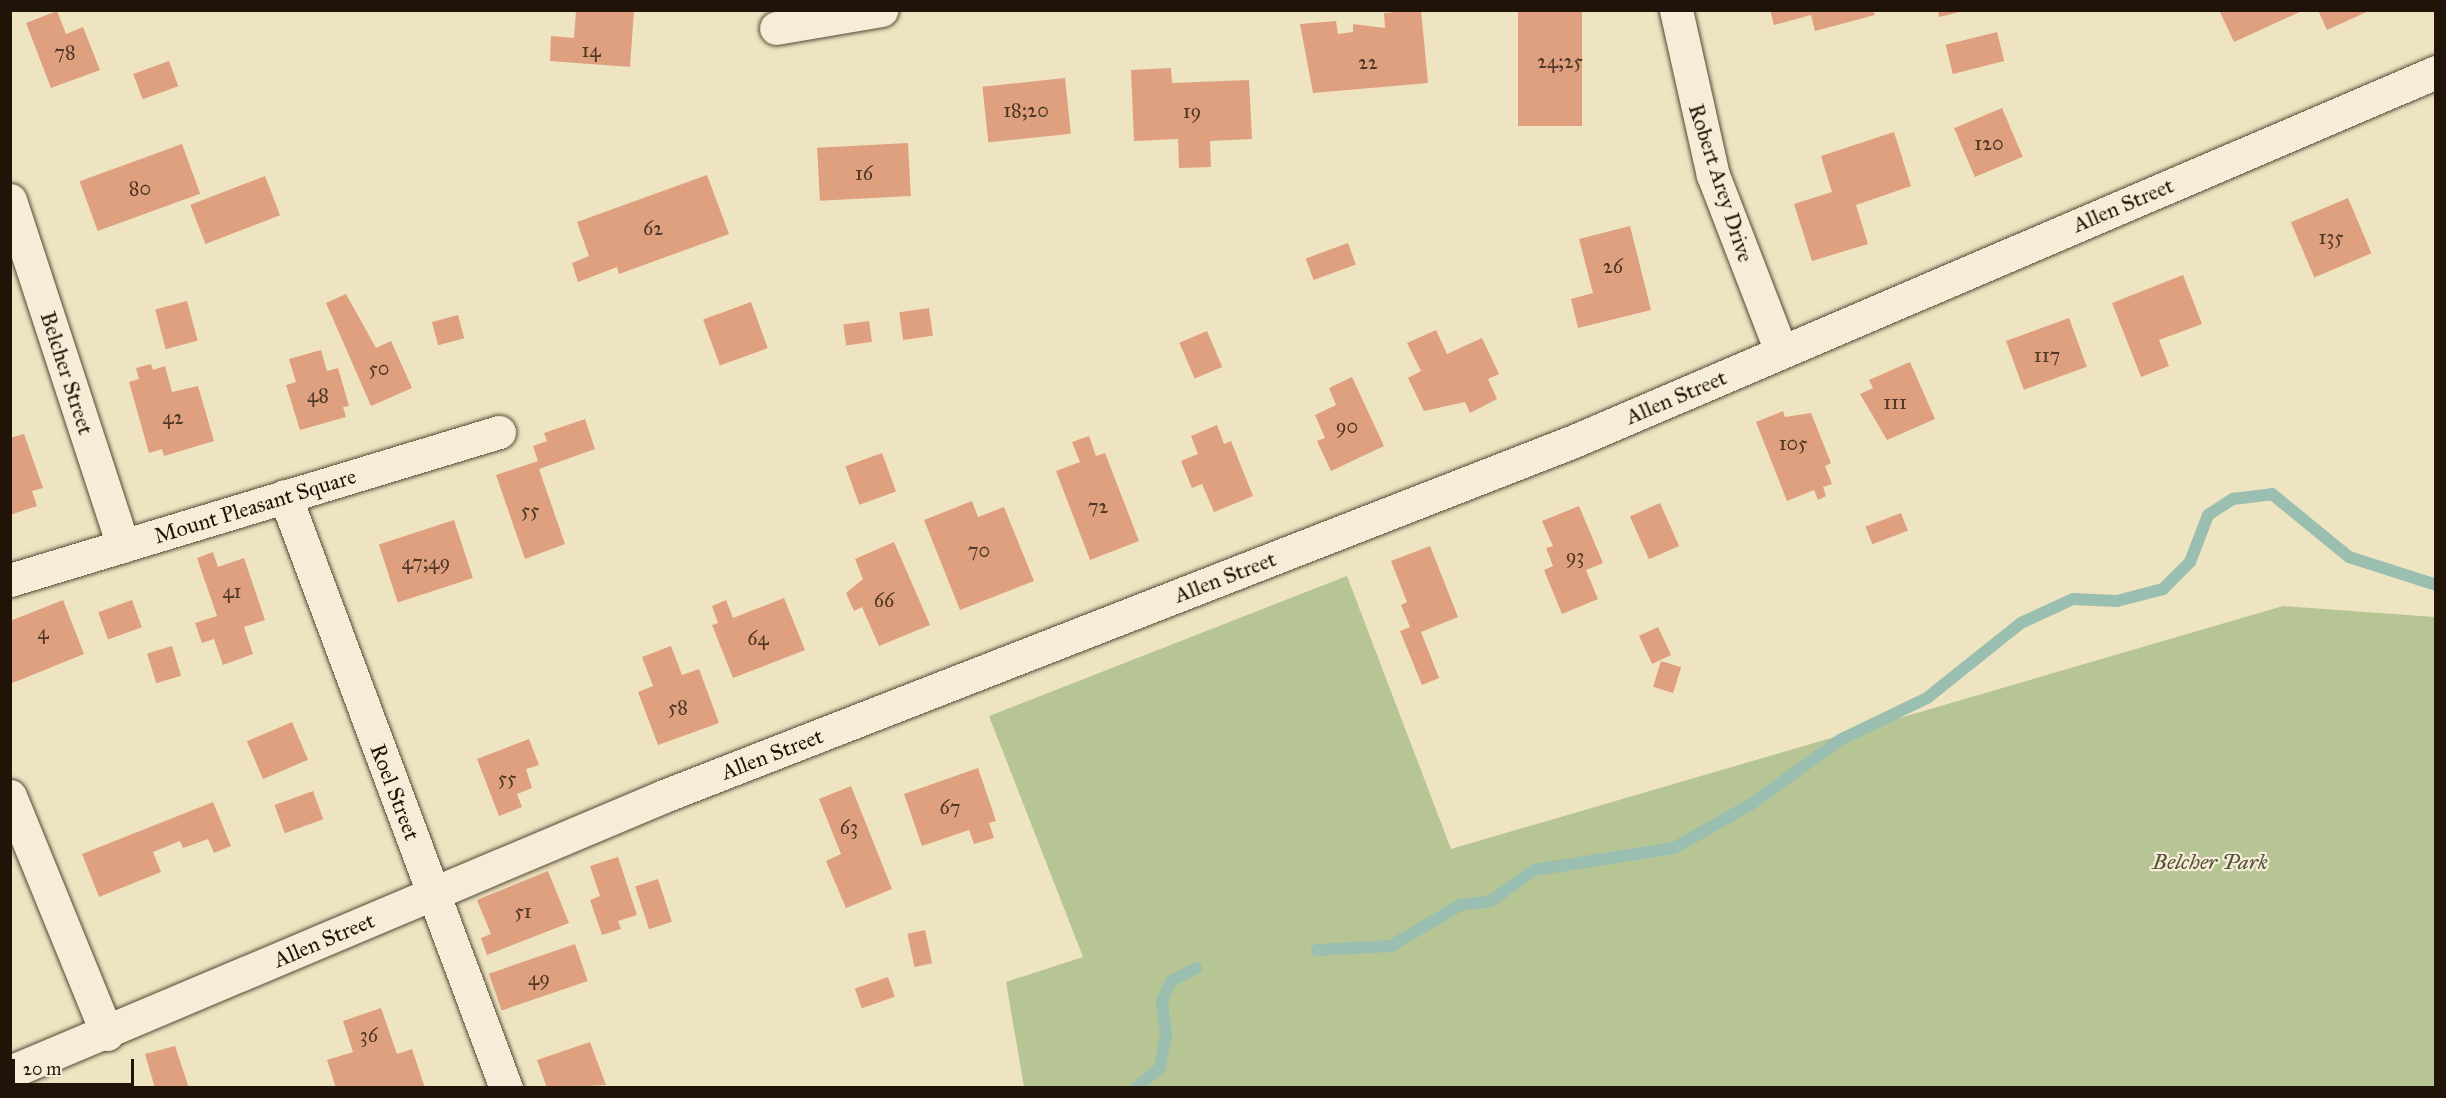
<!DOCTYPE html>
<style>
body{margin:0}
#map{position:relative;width:2446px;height:1098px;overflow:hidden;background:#efe4c1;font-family:"IM FELL Great Primer",serif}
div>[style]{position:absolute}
.green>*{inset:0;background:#b7c594}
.stream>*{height:12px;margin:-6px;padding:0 6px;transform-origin:6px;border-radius:6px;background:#9abfb0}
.building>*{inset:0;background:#dfa07f;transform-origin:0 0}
.roads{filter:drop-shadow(0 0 2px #534836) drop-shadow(0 0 2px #534836)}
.minor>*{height:33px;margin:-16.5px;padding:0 16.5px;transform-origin:16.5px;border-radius:16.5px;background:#f5edd7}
span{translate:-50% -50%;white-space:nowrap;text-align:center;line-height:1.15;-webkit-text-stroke:4.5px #f5edd7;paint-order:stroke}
.number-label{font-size:20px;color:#4f3725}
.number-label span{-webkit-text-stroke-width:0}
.street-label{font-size:22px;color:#1f1407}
.park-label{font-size:22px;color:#545238;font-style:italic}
.frame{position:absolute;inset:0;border:12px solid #1f1407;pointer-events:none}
.scale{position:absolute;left:12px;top:1059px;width:122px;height:27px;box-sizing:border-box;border:3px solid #1f1407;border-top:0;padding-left:8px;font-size:18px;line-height:21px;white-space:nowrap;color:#1f1407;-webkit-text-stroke:4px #f5edd7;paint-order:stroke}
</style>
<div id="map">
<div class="green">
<i style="clip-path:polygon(1347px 576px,1451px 849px,2283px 606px,2435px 617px,2435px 1087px,1024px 1087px,1006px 982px,1083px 957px,989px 716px)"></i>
</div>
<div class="stream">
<i style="left:1317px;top:950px;width:74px;rotate:-3.1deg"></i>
<i style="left:1391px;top:946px;width:80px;rotate:-30.7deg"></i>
<i style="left:1460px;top:905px;width:31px;rotate:-7deg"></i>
<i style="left:1491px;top:901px;width:53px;rotate:-35.8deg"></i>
<i style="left:1534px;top:870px;width:142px;rotate:-8.9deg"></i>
<i style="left:1674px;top:848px;width:91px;rotate:-29.7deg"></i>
<i style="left:1753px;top:803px;width:107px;rotate:-35.9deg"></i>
<i style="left:1840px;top:740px;width:97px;rotate:-25.8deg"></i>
<i style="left:1927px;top:698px;width:120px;rotate:-38.6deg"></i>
<i style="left:2021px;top:623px;width:57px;rotate:-24.8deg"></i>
<i style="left:2073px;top:599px;width:44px;rotate:2.6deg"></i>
<i style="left:2117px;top:601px;width:48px;rotate:-14.6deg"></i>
<i style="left:2163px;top:589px;width:38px;rotate:-45deg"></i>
<i style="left:2190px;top:562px;width:50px;rotate:-69deg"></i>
<i style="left:2208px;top:515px;width:30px;rotate:-33deg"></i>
<i style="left:2233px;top:499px;width:39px;rotate:-7deg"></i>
<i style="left:2272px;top:494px;width:99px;rotate:39.3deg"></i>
<i style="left:2349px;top:557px;width:91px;rotate:17.8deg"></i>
<i style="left:1136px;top:1088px;width:31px;rotate:-40deg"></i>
<i style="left:1160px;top:1068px;width:36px;rotate:-80deg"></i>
<i style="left:1166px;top:1033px;width:31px;rotate:-97deg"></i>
<i style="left:1162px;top:1002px;width:23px;rotate:-67deg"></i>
<i style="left:1171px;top:981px;width:28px;rotate:-27deg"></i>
</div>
<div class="building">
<i style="clip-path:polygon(576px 10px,634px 10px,630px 67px,550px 61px,551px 36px,574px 38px)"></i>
<i style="clip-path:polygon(1421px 10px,1428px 83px,1313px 93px,1300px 24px,1336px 21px,1338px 34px,1353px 32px,1353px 24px,1385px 28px,1384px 13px)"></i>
<i style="left:1518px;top:10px;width:64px;height:116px"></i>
<i style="clip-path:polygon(1770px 10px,1873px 10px,1875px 15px,1815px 31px,1811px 15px,1774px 25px)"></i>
<i style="clip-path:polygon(1938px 10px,1964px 10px,1964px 11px,1939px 17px)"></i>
<i style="clip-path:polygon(2219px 10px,2304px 10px,2234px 42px)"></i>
<i style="clip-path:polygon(2318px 10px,2371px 10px,2327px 30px)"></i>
<i style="clip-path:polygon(57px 11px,66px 34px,83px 27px,100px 70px,51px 88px,26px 23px)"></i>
<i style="left:1997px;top:32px;width:30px;height:53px;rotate:76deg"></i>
<i style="left:169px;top:61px;width:27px;height:38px;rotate:70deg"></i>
<i style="clip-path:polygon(1171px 68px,1172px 83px,1249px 80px,1252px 139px,1210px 141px,1211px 167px,1179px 168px,1178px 139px,1134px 141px,1131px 70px)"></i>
<i style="left:1065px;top:78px;width:56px;height:83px;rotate:84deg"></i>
<i style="left:2002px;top:108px;width:53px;height:52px;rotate:67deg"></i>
<i style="clip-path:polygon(1894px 132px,1911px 186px,1856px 205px,1868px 244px,1812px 261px,1794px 204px,1832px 192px,1821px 156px)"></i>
<i style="left:908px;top:143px;width:53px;height:91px;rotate:87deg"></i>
<i style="left:182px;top:144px;width:53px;height:109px;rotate:70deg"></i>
<i style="clip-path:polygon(707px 175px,729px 234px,619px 274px,617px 267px,578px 282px,572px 263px,589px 256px,577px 222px)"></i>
<i style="left:265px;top:176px;width:42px;height:80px;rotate:69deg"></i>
<i style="left:2348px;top:198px;width:60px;height:62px;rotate:67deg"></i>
<i style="clip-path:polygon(1630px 226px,1651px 310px,1578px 328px,1571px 299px,1593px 293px,1579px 239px)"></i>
<i style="left:1348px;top:243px;width:23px;height:45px;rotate:70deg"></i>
<i style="clip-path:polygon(2183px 275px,2202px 324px,2159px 340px,2169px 366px,2141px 377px,2112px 303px)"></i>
<i style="clip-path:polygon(346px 294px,376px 348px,391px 341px,412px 388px,371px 406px,326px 303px)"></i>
<i style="left:187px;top:301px;width:41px;height:33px;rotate:75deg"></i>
<i style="left:751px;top:302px;width:49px;height:51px;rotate:70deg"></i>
<i style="left:929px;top:308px;width:28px;height:30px;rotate:82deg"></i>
<i style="left:458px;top:315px;width:24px;height:27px;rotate:75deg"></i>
<i style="left:2069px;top:318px;width:52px;height:67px;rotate:70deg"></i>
<i style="left:869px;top:321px;width:21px;height:26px;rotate:82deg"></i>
<i style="clip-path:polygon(1436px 330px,1447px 354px,1482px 338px,1499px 374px,1488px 379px,1497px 399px,1470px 413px,1465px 402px,1424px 411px,1408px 378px,1421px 371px,1407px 343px)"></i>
<i style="left:1207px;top:331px;width:39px;height:30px;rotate:67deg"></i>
<i style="clip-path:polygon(321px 350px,327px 371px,338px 368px,349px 406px,343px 407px,346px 417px,300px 430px,286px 385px,296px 382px,289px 359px)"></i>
<i style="clip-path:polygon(1910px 362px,1935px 419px,1887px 440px,1860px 394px,1873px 388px,1869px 380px)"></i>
<i style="clip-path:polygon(151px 364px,153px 370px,165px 366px,172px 392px,198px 386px,214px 441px,164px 456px,162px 449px,149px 453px,129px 382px,139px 379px,136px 368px)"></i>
<i style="clip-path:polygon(1352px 377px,1384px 446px,1331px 471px,1317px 441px,1325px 438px,1315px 415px,1336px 405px,1329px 388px)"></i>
<i style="clip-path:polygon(1783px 411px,1785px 417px,1811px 413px,1831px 463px,1825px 466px,1832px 484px,1823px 487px,1826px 496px,1818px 500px,1814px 490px,1787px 501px,1756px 422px)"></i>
<i style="clip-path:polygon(585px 419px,595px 449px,539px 469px,565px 544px,525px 559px,496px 475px,538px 461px,533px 446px,547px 441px,544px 433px)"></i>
<i style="clip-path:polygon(1217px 425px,1224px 444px,1231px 441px,1253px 496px,1214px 512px,1202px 484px,1192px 488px,1181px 461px,1198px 454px,1191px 436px)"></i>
<i style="clip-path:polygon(24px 434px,43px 488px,32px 491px,37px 506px,10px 515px,10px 438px)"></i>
<i style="clip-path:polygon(1089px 436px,1096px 456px,1105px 453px,1139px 541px,1090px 560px,1056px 471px,1080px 462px,1072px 442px)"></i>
<i style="left:882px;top:453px;width:41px;height:39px;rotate:70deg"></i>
<i style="clip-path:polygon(972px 501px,978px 517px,1004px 507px,1034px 581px,960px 610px,924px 520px)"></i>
<i style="left:1660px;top:503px;width:47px;height:33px;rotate:66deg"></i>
<i style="clip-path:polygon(1579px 506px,1603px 563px,1586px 570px,1598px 599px,1562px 614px,1544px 570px,1553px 566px,1546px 548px,1553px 546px,1542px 521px)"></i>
<i style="left:1901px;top:513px;width:19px;height:38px;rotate:69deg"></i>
<i style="left:454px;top:520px;width:61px;height:79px;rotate:72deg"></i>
<i style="clip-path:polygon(894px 542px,930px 625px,879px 646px,862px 607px,854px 611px,846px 593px,863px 579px,855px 559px)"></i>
<i style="clip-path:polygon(1430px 546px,1458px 617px,1421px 632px,1439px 678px,1422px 685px,1400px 631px,1410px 627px,1401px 605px,1407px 602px,1391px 561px)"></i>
<i style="clip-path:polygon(213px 552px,218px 567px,244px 558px,265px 620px,244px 627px,253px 654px,223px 665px,214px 639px,202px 643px,195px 623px,217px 616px,197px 558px)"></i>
<i style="clip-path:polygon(784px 598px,805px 650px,733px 678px,712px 625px,718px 623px,712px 606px,726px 600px,733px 618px)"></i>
<i style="clip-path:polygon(63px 600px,84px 654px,10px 684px,10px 621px)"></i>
<i style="left:132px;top:600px;width:29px;height:36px;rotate:70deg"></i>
<i style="left:1658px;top:627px;width:31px;height:21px;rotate:65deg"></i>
<i style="left:172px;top:646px;width:31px;height:26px;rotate:73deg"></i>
<i style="clip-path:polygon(671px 646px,682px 675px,699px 669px,719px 723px,658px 745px,638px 692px,653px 686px,642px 657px)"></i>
<i style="left:1661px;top:661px;width:21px;height:27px;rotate:17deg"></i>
<i style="left:292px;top:722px;width:41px;height:49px;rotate:67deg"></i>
<i style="clip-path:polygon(529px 739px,539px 765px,526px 769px,532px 788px,517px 794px,522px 807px,499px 816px,477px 759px)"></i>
<i style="clip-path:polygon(978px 768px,996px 821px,989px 823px,994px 838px,974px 844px,969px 830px,922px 846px,904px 794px)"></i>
<i style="clip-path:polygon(851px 786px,892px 889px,846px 908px,826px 861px,841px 854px,819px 799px)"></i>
<i style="left:313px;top:791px;width:30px;height:41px;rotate:70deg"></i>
<i style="clip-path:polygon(213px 802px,231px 846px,214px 853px,208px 839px,183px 848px,180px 841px,153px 852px,161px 872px,99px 897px,82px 854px)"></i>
<i style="clip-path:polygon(618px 857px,637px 915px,618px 921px,621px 929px,602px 935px,590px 900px,600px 896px,590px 866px)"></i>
<i style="clip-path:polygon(548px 871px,569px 923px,487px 955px,481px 938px,491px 934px,477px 900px)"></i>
<i style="left:658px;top:879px;width:45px;height:24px;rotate:72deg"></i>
<i style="left:925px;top:930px;width:34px;height:18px;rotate:78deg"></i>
<i style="left:575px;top:944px;width:39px;height:91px;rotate:71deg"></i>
<i style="left:888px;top:977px;width:21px;height:35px;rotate:71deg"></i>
<i style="clip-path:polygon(381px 1008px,397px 1054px,412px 1049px,425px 1088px,336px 1088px,327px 1060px,353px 1052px,343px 1021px)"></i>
<i style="clip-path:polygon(590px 1042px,606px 1085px,547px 1088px,537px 1060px)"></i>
<i style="clip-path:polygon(175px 1046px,189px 1088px,155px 1088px,145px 1054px)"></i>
</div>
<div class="roads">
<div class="minor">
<i style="left:1676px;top:10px;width:169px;rotate:77.4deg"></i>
<i style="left:1713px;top:175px;width:189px;rotate:68.9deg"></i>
<i style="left:776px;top:28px;width:107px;rotate:-9.7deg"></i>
<i style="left:10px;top:200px;width:364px;rotate:71.9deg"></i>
<i style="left:285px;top:496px;width:632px;rotate:69.53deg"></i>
<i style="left:10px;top:580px;width:511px;rotate:-16.84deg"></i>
<i style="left:10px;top:796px;width:257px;rotate:67.8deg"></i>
<i style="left:10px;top:1072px;width:710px;rotate:-22.88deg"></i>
<i style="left:664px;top:796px;width:977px;rotate:-21.31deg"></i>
<i style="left:1574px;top:441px;width:938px;rotate:-23.17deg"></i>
</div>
</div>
<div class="number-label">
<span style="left:591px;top:50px">14</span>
<span style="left:65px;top:52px">78</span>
<span style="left:1560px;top:61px">24;25</span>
<span style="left:1368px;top:62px">22</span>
<span style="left:1026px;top:110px">18;20</span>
<span style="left:1192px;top:111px">19</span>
<span style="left:1989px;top:143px">120</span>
<span style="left:864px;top:173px">16</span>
<span style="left:140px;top:188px">80</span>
<span style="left:653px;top:228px">62</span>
<span style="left:2331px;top:237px">135</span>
<span style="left:1613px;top:266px">26</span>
<span style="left:2047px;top:355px">117</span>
<span style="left:379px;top:368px">50</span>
<span style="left:318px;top:395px">48</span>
<span style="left:1895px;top:402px">111</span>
<span style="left:173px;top:417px">42</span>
<span style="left:1347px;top:426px">90</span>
<span style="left:1793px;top:443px">105</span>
<span style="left:1098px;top:506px">72</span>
<span style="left:530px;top:510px">55</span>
<span style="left:979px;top:550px">70</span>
<span style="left:1575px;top:556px">93</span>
<span style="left:426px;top:562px">47;49</span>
<span style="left:232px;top:591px">41</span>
<span style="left:884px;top:600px">66</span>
<span style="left:43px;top:632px">4</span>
<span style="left:758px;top:638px">64</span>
<span style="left:678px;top:707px">58</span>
<span style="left:507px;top:778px">55</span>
<span style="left:950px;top:807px">67</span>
<span style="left:849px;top:827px">63</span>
<span style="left:523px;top:911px">51</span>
<span style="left:539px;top:978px">49</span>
<span style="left:369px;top:1035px">36</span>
</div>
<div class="street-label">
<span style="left:1721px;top:183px;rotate:72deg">Robert Arey Drive</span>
<span style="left:2123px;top:205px;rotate:-23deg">Allen Street</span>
<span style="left:67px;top:373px;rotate:72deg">Belcher Street</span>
<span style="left:1676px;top:397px;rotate:-23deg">Allen Street</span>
<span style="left:255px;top:506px;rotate:-17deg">Mount Pleasant Square</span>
<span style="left:1225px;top:577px;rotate:-21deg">Allen Street</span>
<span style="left:772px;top:754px;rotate:-21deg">Allen Street</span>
<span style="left:395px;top:792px;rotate:69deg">Roel Street</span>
<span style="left:324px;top:940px;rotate:-23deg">Allen Street</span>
</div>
<div class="park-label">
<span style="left:2210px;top:862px">Belcher Park</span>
</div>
<div class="frame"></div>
<div class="scale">20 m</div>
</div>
